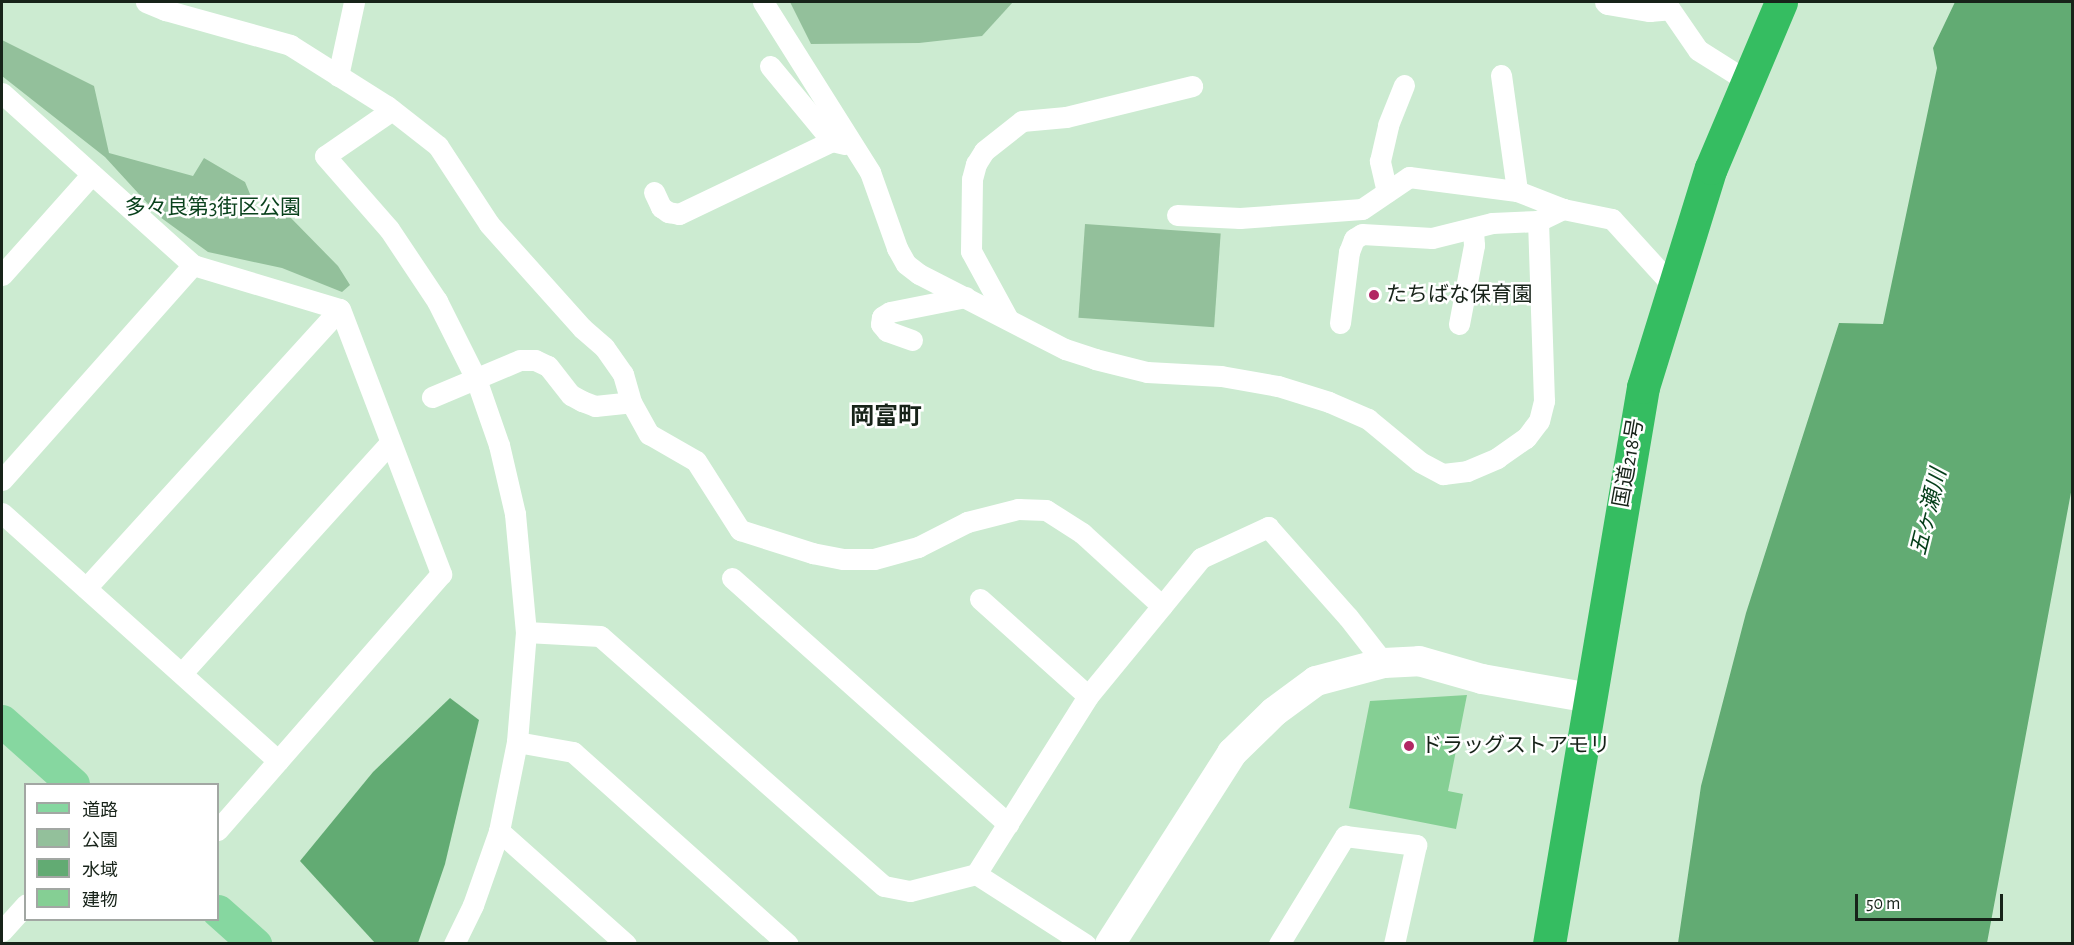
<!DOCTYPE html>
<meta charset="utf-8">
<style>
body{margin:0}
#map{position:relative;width:2074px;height:945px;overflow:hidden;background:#ccebd1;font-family:"Alegreya Sans","Noto Sans JP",sans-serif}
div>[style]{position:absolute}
.green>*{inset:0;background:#93c09b;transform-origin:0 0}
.water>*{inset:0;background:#62ab73}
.building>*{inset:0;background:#85cf94}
.street>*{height:21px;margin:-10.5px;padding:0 10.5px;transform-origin:10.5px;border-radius:10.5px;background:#fff}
.secondary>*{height:30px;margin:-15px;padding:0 15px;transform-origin:15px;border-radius:15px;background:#fff}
.primary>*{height:33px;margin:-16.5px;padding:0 16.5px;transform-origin:16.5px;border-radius:16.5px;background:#86d7a0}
.highway>*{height:33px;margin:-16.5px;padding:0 16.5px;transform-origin:16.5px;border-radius:16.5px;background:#35bd61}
.dots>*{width:16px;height:16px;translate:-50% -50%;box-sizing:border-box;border:3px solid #fff;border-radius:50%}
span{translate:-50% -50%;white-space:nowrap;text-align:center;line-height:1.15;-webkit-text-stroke:5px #fff;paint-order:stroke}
.park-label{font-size:21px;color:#0a421d}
.poi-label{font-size:21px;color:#172319}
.left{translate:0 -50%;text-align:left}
.street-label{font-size:21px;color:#172319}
.water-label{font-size:22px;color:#043e19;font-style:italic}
.quarter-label{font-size:24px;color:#172319;font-weight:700}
.frame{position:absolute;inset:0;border:3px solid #172319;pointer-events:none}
.legend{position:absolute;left:24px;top:783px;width:195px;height:138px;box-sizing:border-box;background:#fff;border:2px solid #a2a7a3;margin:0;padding:8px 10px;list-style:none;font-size:18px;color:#172319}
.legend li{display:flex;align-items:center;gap:12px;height:30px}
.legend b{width:30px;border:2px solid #a2a7a3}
.scale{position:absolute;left:1855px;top:894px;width:148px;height:27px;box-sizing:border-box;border:3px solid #172319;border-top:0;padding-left:8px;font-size:18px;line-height:21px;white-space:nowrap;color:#172319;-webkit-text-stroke:4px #fff;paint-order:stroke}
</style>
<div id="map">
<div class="green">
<i style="clip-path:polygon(790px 2px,1013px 2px,982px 36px,919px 43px,811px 44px)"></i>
<i style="clip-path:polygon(2px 40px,94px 86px,109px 153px,193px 176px,204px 158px,245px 182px,257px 211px,288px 215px,338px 266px,350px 285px,342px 292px,282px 268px,208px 252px,160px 217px,105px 157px,2px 76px)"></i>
<i style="left:1085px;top:224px;width:136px;height:94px;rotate:4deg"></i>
</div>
<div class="water">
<i style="clip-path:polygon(1955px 2px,2072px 2px,2072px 487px,1987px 943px,1678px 943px,1701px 786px,1746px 613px,1839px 323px,1883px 324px,1937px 68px,1933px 48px)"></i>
<i style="clip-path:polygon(450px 698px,479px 720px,445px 864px,418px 943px,375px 943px,300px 861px,373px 772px)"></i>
</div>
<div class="building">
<i style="clip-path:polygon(1467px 695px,1448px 791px,1463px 794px,1456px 829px,1349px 808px,1370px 701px)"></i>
</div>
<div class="street">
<i style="left:146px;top:2px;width:21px;rotate:23deg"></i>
<i style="left:165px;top:10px;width:130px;rotate:15.6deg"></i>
<i style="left:290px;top:45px;width:115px;rotate:32.2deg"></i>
<i style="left:387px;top:106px;width:65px;rotate:38.1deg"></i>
<i style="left:438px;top:146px;width:93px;rotate:56.8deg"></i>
<i style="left:489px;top:224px;width:140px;rotate:48.2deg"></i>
<i style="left:582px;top:328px;width:29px;rotate:41deg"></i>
<i style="left:604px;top:347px;width:33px;rotate:55deg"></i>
<i style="left:623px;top:374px;width:29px;rotate:74deg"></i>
<i style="left:631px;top:402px;width:37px;rotate:61deg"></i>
<i style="left:649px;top:434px;width:54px;rotate:29.9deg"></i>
<i style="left:696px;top:461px;width:82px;rotate:57.5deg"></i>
<i style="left:740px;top:530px;width:76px;rotate:17.7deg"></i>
<i style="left:812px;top:553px;width:32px;rotate:11deg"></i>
<i style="left:843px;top:559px;width:31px"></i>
<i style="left:874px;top:559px;width:46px;rotate:-15.3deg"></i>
<i style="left:918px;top:547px;width:55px;rotate:-27deg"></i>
<i style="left:967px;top:522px;width:53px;rotate:-14.3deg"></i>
<i style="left:1018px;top:509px;width:28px;rotate:2deg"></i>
<i style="left:1046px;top:510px;width:43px;rotate:32.6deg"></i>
<i style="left:1082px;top:533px;width:108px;rotate:42.4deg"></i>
<i style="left:1162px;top:606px;width:62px;rotate:-50.9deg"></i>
<i style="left:1201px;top:558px;width:74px;rotate:-24.8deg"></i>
<i style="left:1268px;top:527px;width:120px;rotate:48.4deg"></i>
<i style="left:1348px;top:617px;width:58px;rotate:52deg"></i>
<i style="left:763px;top:2px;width:201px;rotate:57.8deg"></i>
<i style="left:870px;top:172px;width:81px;rotate:70.4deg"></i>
<i style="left:897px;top:248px;width:18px;rotate:61deg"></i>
<i style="left:906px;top:264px;width:16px;rotate:38deg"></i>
<i style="left:919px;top:274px;width:164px;rotate:27.2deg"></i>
<i style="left:1065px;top:349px;width:32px;rotate:18deg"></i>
<i style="left:1095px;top:359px;width:54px;rotate:14deg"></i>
<i style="left:1147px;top:372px;width:74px;rotate:3.1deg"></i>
<i style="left:1221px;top:376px;width:58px;rotate:10deg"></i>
<i style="left:1278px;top:386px;width:53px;rotate:17.4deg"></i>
<i style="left:1329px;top:402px;width:43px;rotate:23.6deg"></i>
<i style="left:1368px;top:419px;width:67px;rotate:39.6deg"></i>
<i style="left:1420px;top:462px;width:26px;rotate:28deg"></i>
<i style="left:1443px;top:474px;width:24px;rotate:-7deg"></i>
<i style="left:1467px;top:471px;width:33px;rotate:-23deg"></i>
<i style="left:1497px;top:458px;width:35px;rotate:-35deg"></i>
<i style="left:1526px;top:438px;width:21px;rotate:-53deg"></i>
<i style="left:1539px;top:421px;width:21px;rotate:-76deg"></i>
<i style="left:1544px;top:401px;width:180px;rotate:-91.9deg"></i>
<i style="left:1538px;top:221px;width:28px;rotate:-26deg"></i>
<i style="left:1563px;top:209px;width:50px;rotate:11.5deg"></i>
<i style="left:1612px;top:219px;width:91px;rotate:47.7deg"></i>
<i style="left:1605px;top:2px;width:3px;rotate:45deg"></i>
<i style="left:1607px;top:4px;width:43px;rotate:9.5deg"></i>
<i style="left:1649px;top:11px;width:21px;rotate:-5deg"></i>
<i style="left:1665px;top:2px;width:58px;rotate:55.5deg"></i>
<i style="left:1698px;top:50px;width:58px;rotate:32.3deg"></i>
<i style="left:770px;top:66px;width:97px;rotate:50.4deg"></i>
<i style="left:832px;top:141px;width:13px;rotate:13deg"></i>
<i style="left:1501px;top:75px;width:117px;rotate:82.1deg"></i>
<i style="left:338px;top:76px;width:76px;rotate:-77.8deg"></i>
<i style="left:2px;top:93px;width:257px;rotate:42deg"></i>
<i style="left:193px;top:265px;width:153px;rotate:16.7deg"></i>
<i style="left:340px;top:309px;width:284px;rotate:69.1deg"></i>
<i style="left:441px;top:574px;width:340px;rotate:131.1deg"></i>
<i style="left:392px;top:110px;width:81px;rotate:145.5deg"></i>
<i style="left:325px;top:156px;width:97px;rotate:48.8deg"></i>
<i style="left:389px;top:229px;width:87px;rotate:56.3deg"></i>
<i style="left:437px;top:301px;width:87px;rotate:63.4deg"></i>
<i style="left:476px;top:379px;width:70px;rotate:70.8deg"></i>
<i style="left:499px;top:445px;width:71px;rotate:76.9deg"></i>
<i style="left:515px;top:514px;width:119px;rotate:84.7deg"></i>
<i style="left:526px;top:632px;width:110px;rotate:94.7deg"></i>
<i style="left:654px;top:192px;width:17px;rotate:65deg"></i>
<i style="left:661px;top:207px;width:9px;rotate:36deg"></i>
<i style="left:668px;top:212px;width:11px;rotate:10deg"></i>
<i style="left:679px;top:214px;width:170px;rotate:-25.5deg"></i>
<i style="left:1387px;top:192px;width:32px;rotate:-103deg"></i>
<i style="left:1380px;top:161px;width:37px;rotate:-77deg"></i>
<i style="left:1388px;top:125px;width:43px;rotate:-68.2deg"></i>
<i style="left:1177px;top:215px;width:63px;rotate:2.7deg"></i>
<i style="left:1240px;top:218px;width:122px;rotate:-4.2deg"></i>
<i style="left:1362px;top:209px;width:57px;rotate:-34.2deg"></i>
<i style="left:1409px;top:177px;width:109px;rotate:7.4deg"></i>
<i style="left:1517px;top:191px;width:49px;rotate:21.4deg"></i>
<i style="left:2px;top:275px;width:135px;rotate:-48.3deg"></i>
<i style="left:1008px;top:319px;width:77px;rotate:-118.6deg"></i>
<i style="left:971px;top:251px;width:72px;rotate:-89.2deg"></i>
<i style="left:972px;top:179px;width:16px;rotate:-75deg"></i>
<i style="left:976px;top:164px;width:15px;rotate:-58deg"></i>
<i style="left:984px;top:151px;width:48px;rotate:-38.3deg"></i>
<i style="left:1022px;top:121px;width:44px;rotate:-5.2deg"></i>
<i style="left:1066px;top:117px;width:130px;rotate:-13.8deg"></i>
<i style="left:1340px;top:323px;width:72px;rotate:-82.8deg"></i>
<i style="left:1349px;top:252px;width:14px;rotate:-69deg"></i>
<i style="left:1354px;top:239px;width:9px;rotate:-32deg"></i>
<i style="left:1362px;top:234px;width:70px;rotate:3.3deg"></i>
<i style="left:1432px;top:238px;width:62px;rotate:-14deg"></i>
<i style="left:1492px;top:223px;width:46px;rotate:-2.5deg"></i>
<i style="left:1459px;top:324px;width:80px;rotate:-79.2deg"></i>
<i style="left:1474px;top:245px;width:16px;rotate:-94deg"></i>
<i style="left:912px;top:340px;width:27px;rotate:-160deg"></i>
<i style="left:887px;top:331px;width:9px;rotate:-131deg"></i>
<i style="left:881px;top:324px;width:7px;rotate:-82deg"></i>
<i style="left:882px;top:317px;width:9px;rotate:-32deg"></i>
<i style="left:890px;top:312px;width:77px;rotate:-11.2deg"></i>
<i style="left:432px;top:397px;width:95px;rotate:-22.8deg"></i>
<i style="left:520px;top:360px;width:15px"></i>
<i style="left:535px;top:360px;width:14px;rotate:25deg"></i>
<i style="left:548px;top:366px;width:37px;rotate:52deg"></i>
<i style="left:571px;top:395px;width:13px;rotate:29deg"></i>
<i style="left:582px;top:401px;width:14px;rotate:21deg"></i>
<i style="left:595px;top:406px;width:36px;rotate:-6deg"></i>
<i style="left:2px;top:480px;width:288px;rotate:-48.4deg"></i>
<i style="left:2px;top:513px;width:371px;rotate:41.9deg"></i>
<i style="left:732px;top:578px;width:370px;rotate:41.7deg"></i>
<i style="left:86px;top:588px;width:377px;rotate:-47.7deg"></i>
<i style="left:980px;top:599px;width:145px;rotate:41.9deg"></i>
<i style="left:526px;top:632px;width:74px;rotate:3.1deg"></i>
<i style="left:600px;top:636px;width:378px;rotate:41.4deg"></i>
<i style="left:884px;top:886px;width:26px;rotate:11deg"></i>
<i style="left:910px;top:891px;width:68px;rotate:-14.4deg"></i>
<i style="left:976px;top:874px;width:130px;rotate:32.7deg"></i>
<i style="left:182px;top:673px;width:310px;rotate:-47.9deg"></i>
<i style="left:499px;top:831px;width:170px;rotate:41.7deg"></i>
<i style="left:976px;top:874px;width:210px;rotate:-57.8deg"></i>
<i style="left:1088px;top:696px;width:117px;rotate:-50.6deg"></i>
<i style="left:2px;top:931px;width:36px;rotate:-48deg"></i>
<i style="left:454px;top:944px;width:43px;rotate:-64deg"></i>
<i style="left:473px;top:905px;width:78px;rotate:-70.6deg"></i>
<i style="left:499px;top:831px;width:91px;rotate:-78.6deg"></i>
<i style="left:517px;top:742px;width:57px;rotate:10.1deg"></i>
<i style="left:573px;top:752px;width:288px;rotate:41.8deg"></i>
<i style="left:1279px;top:944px;width:127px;rotate:-58.6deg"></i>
<i style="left:1345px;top:836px;width:72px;rotate:7.2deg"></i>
<i style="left:1416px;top:845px;width:101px;rotate:102.5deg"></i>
</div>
<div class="secondary">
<i style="left:1110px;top:944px;width:227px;rotate:-57.4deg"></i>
<i style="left:1232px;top:753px;width:59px;rotate:-44.3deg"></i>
<i style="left:1274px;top:712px;width:52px;rotate:-36.4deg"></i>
<i style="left:1316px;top:681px;width:70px;rotate:-14.8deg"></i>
<i style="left:1384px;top:663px;width:35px;rotate:-3deg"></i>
<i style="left:1419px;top:661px;width:66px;rotate:15.9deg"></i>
<i style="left:1482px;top:679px;width:110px;rotate:10deg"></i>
</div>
<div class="primary">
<i style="left:2px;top:721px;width:95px;rotate:41.6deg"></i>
<i style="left:218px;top:911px;width:50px;rotate:41.7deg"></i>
</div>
<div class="highway">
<i style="left:1549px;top:944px;width:565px;rotate:-80.42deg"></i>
<i style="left:1643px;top:387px;width:229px;rotate:-72.8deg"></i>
<i style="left:1711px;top:168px;width:180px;rotate:-67.1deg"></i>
</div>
<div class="dots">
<i style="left:1374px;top:295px;background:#b22763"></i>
<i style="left:1409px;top:746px;background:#b22763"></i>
</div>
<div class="park-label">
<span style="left:213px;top:208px">多々良第3街区公園</span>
</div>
<div class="poi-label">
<span class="left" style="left:1386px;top:295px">たちばな保育園</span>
<span class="left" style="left:1421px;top:746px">ドラッグストアモリ</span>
</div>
<div class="street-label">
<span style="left:1629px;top:463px;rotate:-80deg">国道218号</span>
</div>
<div class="water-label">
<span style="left:1929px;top:512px;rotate:-76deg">五ヶ瀬川</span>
</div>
<div class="quarter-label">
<span style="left:886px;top:418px">岡富町</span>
</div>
<div class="frame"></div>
<ul class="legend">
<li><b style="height:8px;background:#86d7a0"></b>道路</li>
<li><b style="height:16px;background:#93c09b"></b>公園</li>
<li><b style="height:16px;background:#62ab73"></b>水域</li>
<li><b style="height:16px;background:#85cf94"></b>建物</li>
</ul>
<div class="scale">50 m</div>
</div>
